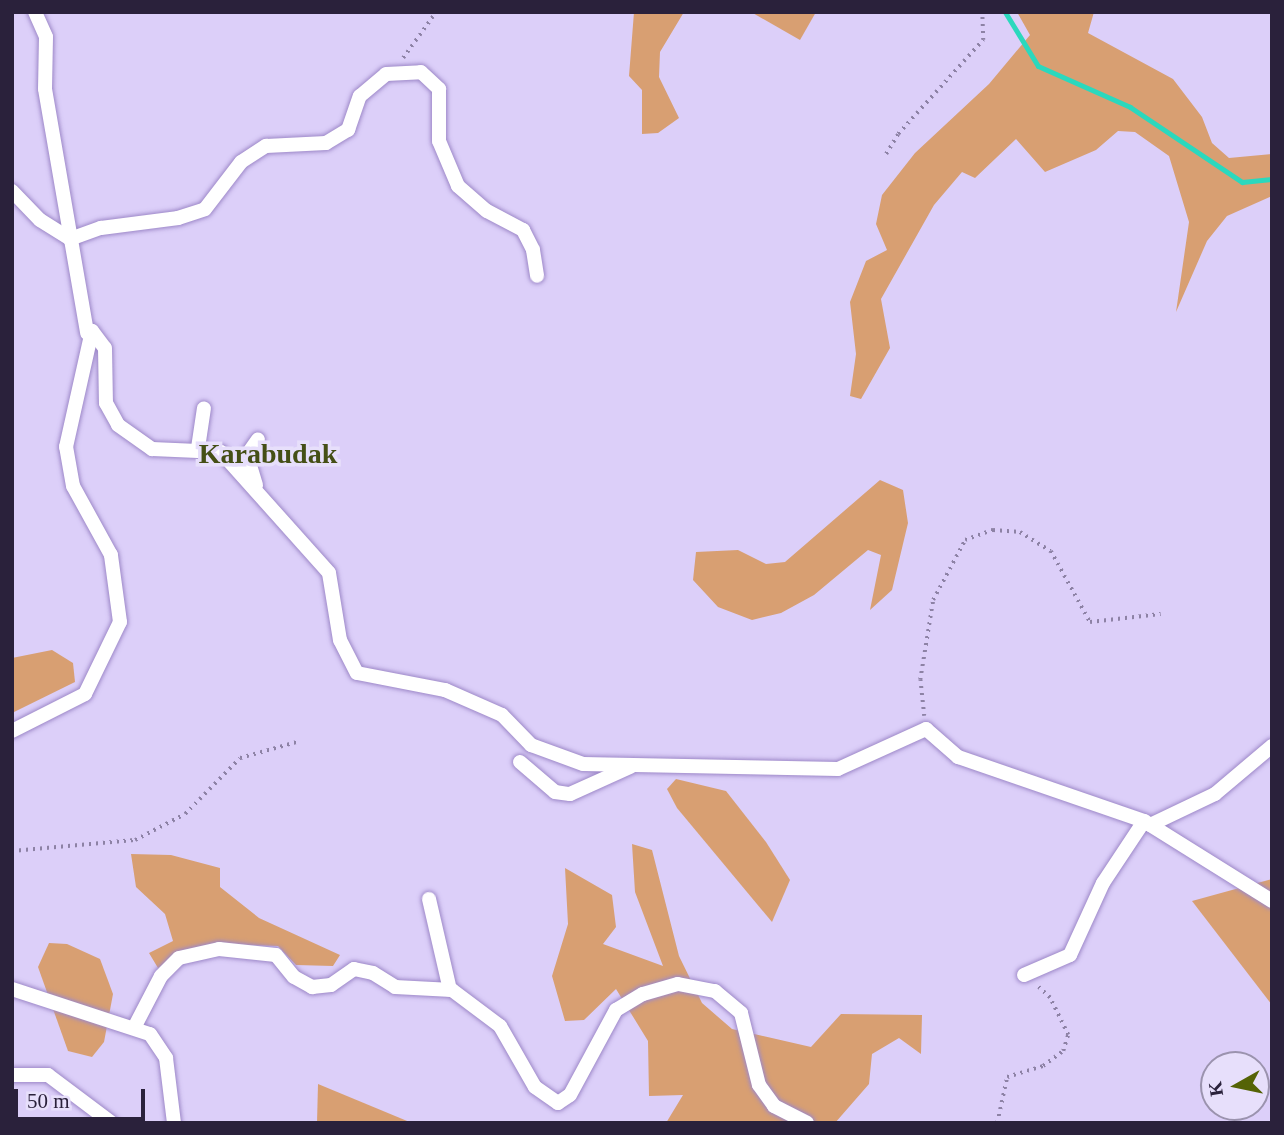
<!DOCTYPE html>
<style>
body{margin:0}
#map{position:relative;width:1284px;height:1135px;overflow:hidden;background:#dccff9;font-family:Georgia,serif}
div>[style]{position:absolute}
.green>*{inset:0;background:#d89f72}
.stream>*{height:5px;margin:-2.5px;padding:0 2.5px;transform-origin:2.5px;border-radius:2.5px;background:#2bd8bd}
.path>*{height:3.5px;margin-top:-1.75px;transform-origin:0;background:repeating-linear-gradient(90deg,#8d82a5 0 2px,transparent 0 7px)}
.roads{filter:drop-shadow(0 0 2px #9d88c8) drop-shadow(0 0 2px #9d88c8)}
.minor>*{height:14px;margin:-7px;padding:0 7px;transform-origin:7px;border-radius:7px;background:#fff}
span{translate:-50% -50%;white-space:nowrap;text-align:center;line-height:1.15;-webkit-text-stroke:7px #e7dffb;paint-order:stroke}
.quarter-label{font-size:28px;color:#454f16;font-weight:700}
.frame{position:absolute;inset:0;border:14px solid #2a213b;pointer-events:none}
.north{position:absolute;left:1200px;top:1051px;width:70px;height:70px;box-sizing:border-box;background:#e7dffb;border:2px solid #9b93ae;border-radius:50%;rotate:261deg;font-size:19px;font-weight:700;line-height:28px;text-align:center;color:#2a213b}
.north::after{content:'';display:block;margin:auto;width:24px;height:32px;background:#556306;clip-path:polygon(50% 0,100% 100%,50% 72%,0 100%)}
.scale{position:absolute;left:14px;top:1089px;width:131px;height:32px;box-sizing:border-box;border:4px solid #2a213b;border-top:0;padding-left:9px;font-size:21px;line-height:24px;white-space:nowrap;color:#2a213b;-webkit-text-stroke:5px #e7dffb;paint-order:stroke}
</style>
<div id="map">
<div class="green">
<i style="clip-path:polygon(634px 12px,684px 12px,660px 52px,659px 77px,679px 118px,658px 133px,642px 134px,642px 90px,629px 76px)"></i>
<i style="clip-path:polygon(751px 12px,816px 12px,800px 40px)"></i>
<i style="clip-path:polygon(1017px 12px,1094px 12px,1088px 33px,1173px 79px,1202px 117px,1212px 143px,1229px 158px,1272px 154px,1272px 196px,1227px 216px,1207px 241px,1176px 312px,1189px 222px,1169px 156px,1135px 132px,1118px 131px,1096px 150px,1045px 172px,1016px 139px,975px 178px,962px 172px,934px 205px,881px 299px,890px 348px,861px 399px,850px 396px,856px 354px,850px 302px,866px 261px,887px 250px,876px 224px,882px 195px,915px 153px,989px 84px,1030px 35px)"></i>
<i style="clip-path:polygon(880px 480px,903px 490px,908px 523px,892px 590px,870px 610px,881px 555px,868px 550px,814px 595px,781px 613px,752px 620px,718px 607px,693px 580px,696px 552px,738px 550px,766px 564px,785px 562px)"></i>
<i style="clip-path:polygon(52px 650px,73px 663px,75px 682px,12px 713px,12px 658px)"></i>
<i style="clip-path:polygon(676px 779px,726px 791px,766px 842px,790px 880px,772px 922px,677px 808px,667px 789px)"></i>
<i style="clip-path:polygon(632px 844px,652px 850px,679px 956px,702px 1003px,732px 1029px,811px 1047px,841px 1014px,922px 1015px,921px 1054px,899px 1038px,872px 1054px,869px 1084px,835px 1123px,666px 1123px,683px 1095px,649px 1096px,648px 1041px,616px 989px,584px 1020px,565px 1021px,552px 976px,568px 924px,565px 868px,612px 895px,616px 927px,603px 944px,663px 966px,635px 892px)"></i>
<i style="clip-path:polygon(131px 854px,171px 855px,220px 868px,220px 887px,259px 918px,340px 955px,333px 966px,296px 965px,278px 946px,215px 944px,175px 956px,158px 968px,149px 953px,173px 941px,165px 914px,136px 887px)"></i>
<i style="clip-path:polygon(1272px 879px,1272px 1005px,1192px 901px)"></i>
<i style="clip-path:polygon(49px 943px,67px 944px,100px 959px,113px 994px,104px 1042px,92px 1057px,68px 1051px,38px 967px)"></i>
<i style="clip-path:polygon(318px 1084px,412px 1123px,317px 1123px)"></i>
</div>
<div class="stream">
<i style="left:1005px;top:12px;width:63px;rotate:58.6deg"></i>
<i style="left:1038px;top:66px;width:101px;rotate:24deg"></i>
<i style="left:1130px;top:107px;width:135px;rotate:33.8deg"></i>
<i style="left:1242px;top:182px;width:30px;rotate:-6deg"></i>
</div>
<div class="path">
<i style="left:403px;top:58px;width:57px;rotate:-54.3deg"></i>
<i style="left:886px;top:154px;width:23px;rotate:-59deg"></i>
<i style="left:898px;top:134px;width:127px;rotate:-47.9deg"></i>
<i style="left:983px;top:40px;width:28px;rotate:-92deg"></i>
<i style="left:924px;top:716px;width:36px;rotate:-96deg"></i>
<i style="left:920px;top:680px;width:81px;rotate:-80.8deg"></i>
<i style="left:933px;top:600px;width:68px;rotate:-61.9deg"></i>
<i style="left:965px;top:540px;width:30px;rotate:-20deg"></i>
<i style="left:993px;top:530px;width:27px;rotate:4deg"></i>
<i style="left:1020px;top:532px;width:36px;rotate:32deg"></i>
<i style="left:1051px;top:551px;width:81px;rotate:61.2deg"></i>
<i style="left:1090px;top:622px;width:71px;rotate:-6.4deg"></i>
<i style="left:12px;top:851px;width:123px;rotate:-5.1deg"></i>
<i style="left:135px;top:840px;width:56px;rotate:-27.5deg"></i>
<i style="left:185px;top:814px;width:78px;rotate:-45.5deg"></i>
<i style="left:240px;top:758px;width:62px;rotate:-15.8deg"></i>
<i style="left:997px;top:1123px;width:47px;rotate:-77.7deg"></i>
<i style="left:1007px;top:1077px;width:38px;rotate:-17deg"></i>
<i style="left:1043px;top:1066px;width:25px;rotate:-37deg"></i>
<i style="left:1063px;top:1051px;width:17px;rotate:-73deg"></i>
<i style="left:1068px;top:1035px;width:41px;rotate:-115.9deg"></i>
<i style="left:1050px;top:998px;width:19px;rotate:-137deg"></i>
</div>
<div class="roads">
<div class="minor">
<i style="left:35px;top:12px;width:27px;rotate:66deg"></i>
<i style="left:46px;top:37px;width:52px;rotate:91.1deg"></i>
<i style="left:45px;top:89px;width:248px;rotate:80.2deg"></i>
<i style="left:12px;top:191px;width:40px;rotate:46deg"></i>
<i style="left:40px;top:220px;width:36px;rotate:32deg"></i>
<i style="left:70px;top:239px;width:33px;rotate:-20deg"></i>
<i style="left:101px;top:228px;width:78px;rotate:-7.4deg"></i>
<i style="left:178px;top:218px;width:28px;rotate:-18deg"></i>
<i style="left:205px;top:209px;width:59px;rotate:-52.5deg"></i>
<i style="left:241px;top:162px;width:30px;rotate:-33deg"></i>
<i style="left:266px;top:146px;width:60px;rotate:-2.9deg"></i>
<i style="left:326px;top:143px;width:26px;rotate:-31deg"></i>
<i style="left:348px;top:130px;width:36px;rotate:-71deg"></i>
<i style="left:360px;top:96px;width:34px;rotate:-40deg"></i>
<i style="left:386px;top:74px;width:35px;rotate:-3deg"></i>
<i style="left:421px;top:72px;width:25px;rotate:43deg"></i>
<i style="left:439px;top:89px;width:52px;rotate:90deg"></i>
<i style="left:439px;top:141px;width:49px;rotate:67.1deg"></i>
<i style="left:458px;top:186px;width:38px;rotate:41deg"></i>
<i style="left:487px;top:211px;width:41px;rotate:27.8deg"></i>
<i style="left:523px;top:230px;width:22px;rotate:63deg"></i>
<i style="left:533px;top:250px;width:26px;rotate:81deg"></i>
<i style="left:198px;top:448px;width:40px;rotate:-81.5deg"></i>
<i style="left:256px;top:485px;width:31px;rotate:-107deg"></i>
<i style="left:247px;top:455px;width:19px;rotate:-55deg"></i>
<i style="left:12px;top:731px;width:82px;rotate:-26.9deg"></i>
<i style="left:85px;top:694px;width:80px;rotate:-64.1deg"></i>
<i style="left:120px;top:622px;width:68px;rotate:-97.7deg"></i>
<i style="left:111px;top:555px;width:79px;rotate:-118.8deg"></i>
<i style="left:73px;top:486px;width:40px;rotate:-100deg"></i>
<i style="left:66px;top:447px;width:119px;rotate:-77.4deg"></i>
<i style="left:92px;top:331px;width:21px;rotate:53deg"></i>
<i style="left:105px;top:348px;width:55px;rotate:89deg"></i>
<i style="left:106px;top:403px;width:25px;rotate:61deg"></i>
<i style="left:118px;top:425px;width:42px;rotate:35.2deg"></i>
<i style="left:152px;top:449px;width:69px;rotate:2.5deg"></i>
<i style="left:221px;top:452px;width:162px;rotate:48.2deg"></i>
<i style="left:329px;top:573px;width:68px;rotate:80.7deg"></i>
<i style="left:340px;top:640px;width:37px;rotate:63deg"></i>
<i style="left:357px;top:673px;width:90px;rotate:10.9deg"></i>
<i style="left:445px;top:690px;width:62px;rotate:23.7deg"></i>
<i style="left:502px;top:715px;width:42px;rotate:46deg"></i>
<i style="left:531px;top:745px;width:55px;rotate:20.1deg"></i>
<i style="left:583px;top:764px;width:255px;rotate:1.1deg"></i>
<i style="left:838px;top:769px;width:97px;rotate:-24.4deg"></i>
<i style="left:926px;top:729px;width:43px;rotate:41.2deg"></i>
<i style="left:958px;top:757px;width:197px;rotate:19deg"></i>
<i style="left:1144px;top:821px;width:151px;rotate:32deg"></i>
<i style="left:520px;top:762px;width:46px;rotate:40.6deg"></i>
<i style="left:555px;top:792px;width:15px;rotate:8deg"></i>
<i style="left:570px;top:794px;width:66px;rotate:-24.2deg"></i>
<i style="left:1150px;top:825px;width:72px;rotate:-25.5deg"></i>
<i style="left:1215px;top:794px;width:75px;rotate:-40.1deg"></i>
<i style="left:429px;top:899px;width:93px;rotate:77deg"></i>
<i style="left:1024px;top:975px;width:50px;rotate:-23.5deg"></i>
<i style="left:1070px;top:955px;width:79px;rotate:-65.4deg"></i>
<i style="left:1103px;top:883px;width:74px;rotate:-56.5deg"></i>
<i style="left:12px;top:989px;width:145px;rotate:18.1deg"></i>
<i style="left:150px;top:1034px;width:29px;rotate:56deg"></i>
<i style="left:166px;top:1058px;width:65px;rotate:83deg"></i>
<i style="left:135px;top:1026px;width:56px;rotate:-62.5deg"></i>
<i style="left:161px;top:976px;width:25px;rotate:-45deg"></i>
<i style="left:179px;top:958px;width:41px;rotate:-12.7deg"></i>
<i style="left:219px;top:949px;width:57px;rotate:6deg"></i>
<i style="left:276px;top:955px;width:28px;rotate:51deg"></i>
<i style="left:294px;top:977px;width:21px;rotate:29deg"></i>
<i style="left:312px;top:987px;width:19px;rotate:-6deg"></i>
<i style="left:331px;top:985px;width:28px;rotate:-35deg"></i>
<i style="left:354px;top:969px;width:19px;rotate:12deg"></i>
<i style="left:373px;top:973px;width:26px;rotate:32deg"></i>
<i style="left:395px;top:987px;width:57px;rotate:3deg"></i>
<i style="left:452px;top:990px;width:60px;rotate:36.9deg"></i>
<i style="left:500px;top:1026px;width:70px;rotate:60.2deg"></i>
<i style="left:535px;top:1087px;width:28px;rotate:35deg"></i>
<i style="left:558px;top:1103px;width:14px;rotate:-34deg"></i>
<i style="left:570px;top:1095px;width:97px;rotate:-61.6deg"></i>
<i style="left:616px;top:1010px;width:31px;rotate:-31deg"></i>
<i style="left:643px;top:994px;width:36px;rotate:-16deg"></i>
<i style="left:678px;top:984px;width:38px;rotate:11deg"></i>
<i style="left:715px;top:991px;width:34px;rotate:40deg"></i>
<i style="left:741px;top:1013px;width:74px;rotate:76deg"></i>
<i style="left:759px;top:1085px;width:26px;rotate:54deg"></i>
<i style="left:774px;top:1106px;width:37px;rotate:27deg"></i>
<i style="left:12px;top:1075px;width:36px"></i>
<i style="left:48px;top:1075px;width:80px;rotate:36.9deg"></i>
</div>
</div>
<div class="quarter-label">
<span style="left:268px;top:454px">Karabudak</span>
</div>
<div class="frame"></div>
<div class="north">K</div>
<div class="scale">50 m</div>
</div>
